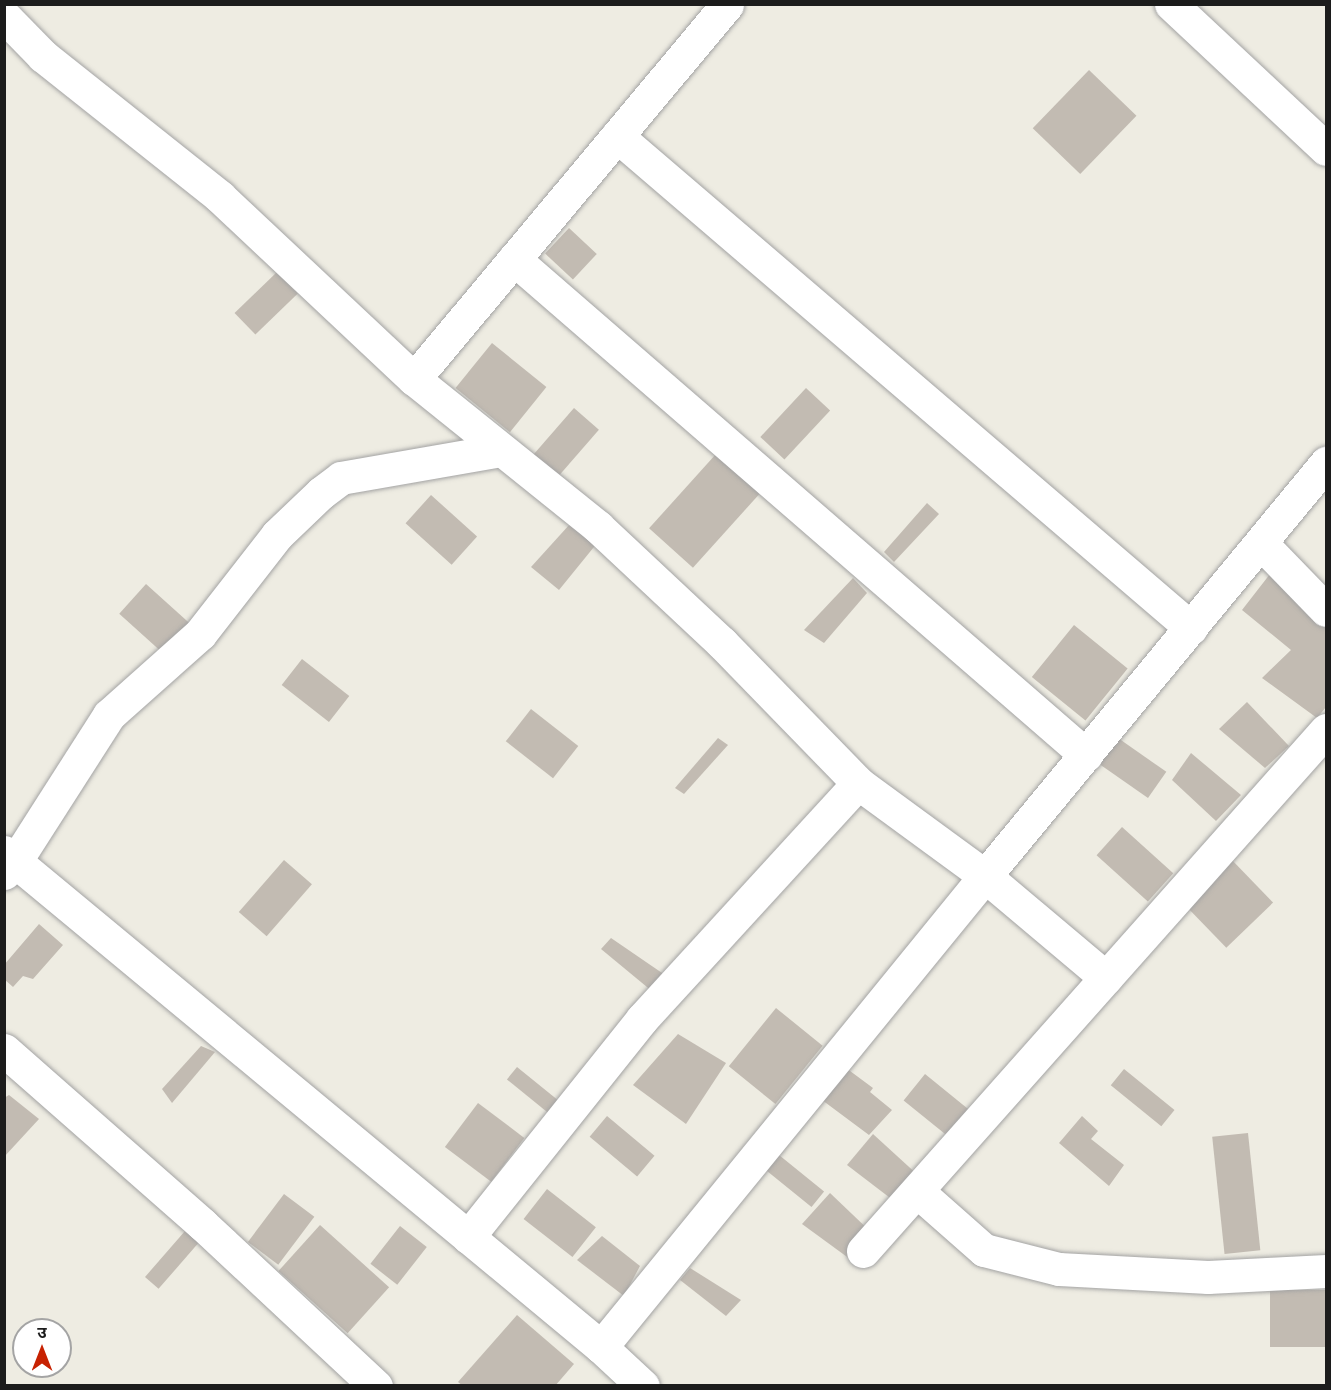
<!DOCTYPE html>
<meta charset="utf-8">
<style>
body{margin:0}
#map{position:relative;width:1331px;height:1390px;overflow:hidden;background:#eeece2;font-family:"Titillium Web","Noto Sans Devanagari",sans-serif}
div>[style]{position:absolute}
.building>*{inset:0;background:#c2bbb2;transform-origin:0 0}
.roads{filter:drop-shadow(0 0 2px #a3a3a3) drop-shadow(0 0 2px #a3a3a3)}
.minor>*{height:33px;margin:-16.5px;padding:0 16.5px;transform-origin:16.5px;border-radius:16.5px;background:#fff}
span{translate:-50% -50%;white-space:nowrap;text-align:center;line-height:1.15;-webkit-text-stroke:5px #fff;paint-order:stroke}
.frame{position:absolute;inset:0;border:6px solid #1c1c1c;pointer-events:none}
.north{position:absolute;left:12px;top:1318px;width:60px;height:60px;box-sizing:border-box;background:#fff;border:2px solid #a4a4a4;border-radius:50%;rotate:0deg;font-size:16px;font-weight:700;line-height:24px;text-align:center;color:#1c1c1c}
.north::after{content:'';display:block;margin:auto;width:21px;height:27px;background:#c72202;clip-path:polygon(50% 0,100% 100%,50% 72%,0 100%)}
</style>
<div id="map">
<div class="building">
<i style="left:1089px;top:70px;width:66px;height:81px;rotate:44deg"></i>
<i style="left:569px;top:228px;width:38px;height:35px;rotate:43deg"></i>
<i style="left:277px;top:272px;width:30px;height:59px;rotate:46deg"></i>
<i style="left:492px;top:343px;width:70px;height:58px;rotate:39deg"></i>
<i style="left:806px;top:388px;width:33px;height:67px;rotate:43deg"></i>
<i style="left:574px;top:408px;width:33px;height:64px;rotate:41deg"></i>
<i style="left:716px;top:454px;width:59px;height:100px;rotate:42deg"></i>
<i style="left:431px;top:495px;width:62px;height:38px;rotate:42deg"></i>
<i style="clip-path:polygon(927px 503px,939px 514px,894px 562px,884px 552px)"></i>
<i style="clip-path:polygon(570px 524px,598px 542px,559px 590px,531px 567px)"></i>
<i style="clip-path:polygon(1270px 574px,1326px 628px,1326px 707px,1317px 718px,1262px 678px,1291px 650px,1242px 610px)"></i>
<i style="clip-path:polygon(853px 578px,867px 593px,824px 643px,804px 630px)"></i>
<i style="left:146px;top:584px;width:59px;height:40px;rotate:42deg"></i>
<i style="left:1074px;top:625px;width:69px;height:67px;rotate:39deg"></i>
<i style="left:302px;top:659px;width:60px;height:33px;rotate:38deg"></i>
<i style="clip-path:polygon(1247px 702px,1289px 746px,1265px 768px,1219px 729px)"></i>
<i style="left:531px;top:709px;width:60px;height:41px;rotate:38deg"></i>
<i style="clip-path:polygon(718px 738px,728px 745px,684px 794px,675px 788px)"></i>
<i style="left:1118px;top:738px;width:59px;height:32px;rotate:35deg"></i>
<i style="clip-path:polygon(1191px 753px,1241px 795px,1216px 821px,1172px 780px)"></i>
<i style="left:1122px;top:827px;width:69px;height:38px;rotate:42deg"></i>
<i style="left:1230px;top:858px;width:62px;height:65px;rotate:46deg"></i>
<i style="left:284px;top:860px;width:37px;height:69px;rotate:41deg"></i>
<i style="clip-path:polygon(39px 924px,63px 945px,33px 979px,23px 976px,13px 987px,4px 979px,4px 965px)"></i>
<i style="clip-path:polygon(611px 938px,665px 975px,653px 992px,601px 949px)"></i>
<i style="left:776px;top:1008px;width:60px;height:75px;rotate:39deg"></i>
<i style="clip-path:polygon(678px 1034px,726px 1063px,686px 1124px,633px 1085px)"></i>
<i style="clip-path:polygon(201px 1046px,215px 1052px,172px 1103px,162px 1089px)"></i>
<i style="left:517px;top:1067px;width:58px;height:16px;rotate:39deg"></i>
<i style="clip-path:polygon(846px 1068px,873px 1088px,870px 1092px,892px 1110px,869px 1135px,822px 1100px)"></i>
<i style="left:1124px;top:1069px;width:65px;height:21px;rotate:39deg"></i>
<i style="left:925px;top:1074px;width:63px;height:34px;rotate:39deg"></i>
<i style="clip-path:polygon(9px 1095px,39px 1119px,4px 1157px,4px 1098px)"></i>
<i style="left:478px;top:1103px;width:58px;height:55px;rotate:37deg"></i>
<i style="left:607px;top:1116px;width:62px;height:27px;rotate:40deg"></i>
<i style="clip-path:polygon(1082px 1116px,1098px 1131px,1091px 1139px,1124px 1165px,1109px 1186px,1059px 1143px)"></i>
<i style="left:1248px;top:1133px;width:118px;height:36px;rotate:84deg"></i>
<i style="clip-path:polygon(873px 1134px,920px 1177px,898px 1204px,847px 1165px)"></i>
<i style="left:779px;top:1155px;width:58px;height:20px;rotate:39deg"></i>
<i style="left:547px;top:1189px;width:62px;height:38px;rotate:38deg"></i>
<i style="clip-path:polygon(830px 1193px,874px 1235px,854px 1262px,802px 1224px)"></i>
<i style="left:284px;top:1194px;width:38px;height:60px;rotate:37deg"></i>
<i style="left:320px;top:1225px;width:93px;height:62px;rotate:42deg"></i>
<i style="left:400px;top:1226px;width:34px;height:48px;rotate:38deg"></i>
<i style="left:185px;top:1231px;width:18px;height:61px;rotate:41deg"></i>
<i style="clip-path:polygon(602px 1236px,640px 1266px,624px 1296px,577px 1260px)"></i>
<i style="clip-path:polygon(690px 1268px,741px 1300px,726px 1316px,680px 1280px)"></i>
<i style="left:1326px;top:1290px;width:57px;height:56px;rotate:90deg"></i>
<i style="clip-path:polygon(517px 1315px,574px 1364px,555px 1386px,463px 1386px,458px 1382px)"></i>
</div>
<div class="roads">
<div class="minor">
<i style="left:1171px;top:4px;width:212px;rotate:43.1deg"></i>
<i style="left:4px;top:16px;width:56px;rotate:45.7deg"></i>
<i style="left:43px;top:56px;width:226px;rotate:38.5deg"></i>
<i style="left:220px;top:197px;width:266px;rotate:43.2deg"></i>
<i style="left:414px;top:379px;width:236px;rotate:38.8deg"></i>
<i style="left:598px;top:527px;width:170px;rotate:43.1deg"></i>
<i style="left:722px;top:643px;width:195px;rotate:45.8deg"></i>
<i style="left:858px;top:783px;width:157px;rotate:36.2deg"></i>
<i style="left:985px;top:876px;width:158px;rotate:40.1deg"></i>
<i style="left:617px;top:136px;width:756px;rotate:40.6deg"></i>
<i style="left:514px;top:259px;width:757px;rotate:40.93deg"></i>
<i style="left:414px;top:379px;width:488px;rotate:-50.1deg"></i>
<i style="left:1261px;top:543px;width:93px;rotate:45.9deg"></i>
<i style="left:4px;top:852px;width:776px;rotate:39.66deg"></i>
<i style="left:601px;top:1347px;width:57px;rotate:42.9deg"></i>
<i style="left:4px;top:873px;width:16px;rotate:-45deg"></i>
<i style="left:15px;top:862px;width:174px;rotate:-57.4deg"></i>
<i style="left:109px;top:715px;width:122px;rotate:-41.7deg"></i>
<i style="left:200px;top:634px;width:125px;rotate:-52.1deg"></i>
<i style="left:277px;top:535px;width:61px;rotate:-43.7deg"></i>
<i style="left:321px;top:493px;width:25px;rotate:-37deg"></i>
<i style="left:341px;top:478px;width:162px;rotate:-9.9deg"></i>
<i style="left:4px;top:1050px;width:264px;rotate:41.3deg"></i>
<i style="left:202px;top:1224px;width:238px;rotate:43deg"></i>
<i style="left:917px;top:1191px;width:89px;rotate:41.4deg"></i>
<i style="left:984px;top:1250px;width:77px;rotate:14.2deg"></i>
<i style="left:1059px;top:1269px;width:149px;rotate:3.1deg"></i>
<i style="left:1208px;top:1277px;width:118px;rotate:-2.9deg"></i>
<i style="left:468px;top:1237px;width:279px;rotate:-51.4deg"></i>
<i style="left:642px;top:1019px;width:320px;rotate:-47.5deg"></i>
<i style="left:863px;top:1251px;width:697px;rotate:-48.37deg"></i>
<i style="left:601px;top:1347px;width:608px;rotate:-50.81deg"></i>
<i style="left:985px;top:876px;width:536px;rotate:-50.45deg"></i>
</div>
</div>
<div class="frame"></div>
<div class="north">उ</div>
</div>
